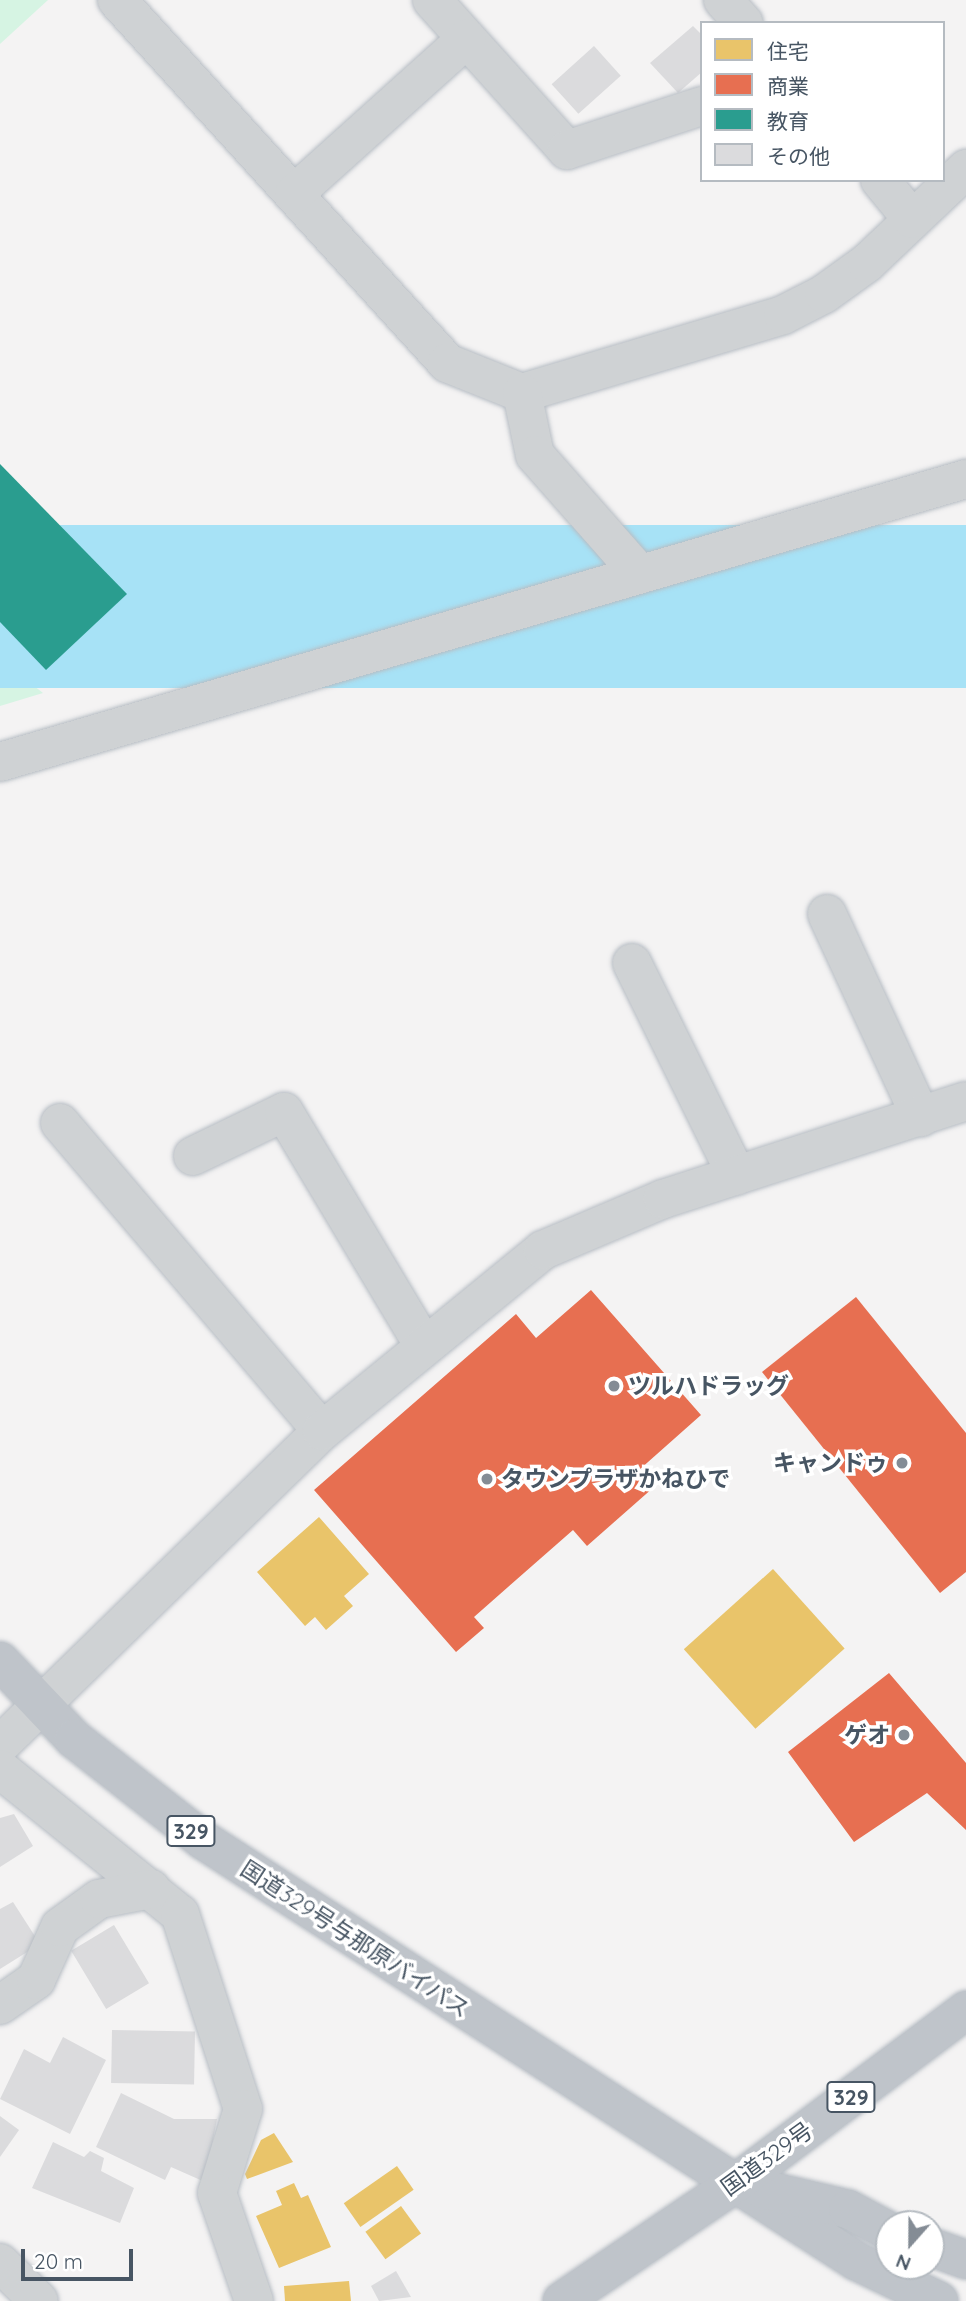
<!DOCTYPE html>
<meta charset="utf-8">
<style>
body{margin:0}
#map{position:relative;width:966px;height:2301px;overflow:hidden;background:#f4f3f3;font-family:Quicksand,"Noto Sans JP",sans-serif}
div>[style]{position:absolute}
.green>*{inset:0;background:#d6f4e3}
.water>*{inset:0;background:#a7e2f6;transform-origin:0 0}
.homes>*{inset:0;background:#e9c46a;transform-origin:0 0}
.shops>*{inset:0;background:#e76f51}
.schools>*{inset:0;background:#2a9d8f}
.building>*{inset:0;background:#dbdbdd;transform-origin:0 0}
.roads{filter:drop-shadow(0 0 2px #b7bdc4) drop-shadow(0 0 2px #b7bdc4)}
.minor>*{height:38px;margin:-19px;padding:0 19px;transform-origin:19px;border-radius:19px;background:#cfd2d4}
.highway>*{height:38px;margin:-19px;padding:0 19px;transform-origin:19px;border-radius:19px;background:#bfc4ca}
.dots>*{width:19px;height:19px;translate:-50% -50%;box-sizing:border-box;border:4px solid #fff;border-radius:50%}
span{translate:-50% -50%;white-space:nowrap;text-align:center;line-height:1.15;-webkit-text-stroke:7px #fff;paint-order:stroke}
.shield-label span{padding:2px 5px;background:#fff;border:2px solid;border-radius:5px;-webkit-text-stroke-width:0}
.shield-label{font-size:21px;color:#475563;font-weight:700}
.poi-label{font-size:23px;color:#475563;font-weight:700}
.left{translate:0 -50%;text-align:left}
.right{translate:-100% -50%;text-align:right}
.street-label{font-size:23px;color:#475563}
.legend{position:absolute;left:700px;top:21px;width:245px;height:161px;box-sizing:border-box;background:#fff;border:2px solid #b5bbc1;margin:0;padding:9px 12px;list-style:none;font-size:21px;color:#475563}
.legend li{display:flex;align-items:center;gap:14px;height:35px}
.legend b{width:35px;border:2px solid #b5bbc1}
.north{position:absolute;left:875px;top:2210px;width:70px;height:70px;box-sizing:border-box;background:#fff;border:2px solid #b5bbc1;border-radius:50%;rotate:201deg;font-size:19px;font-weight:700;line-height:28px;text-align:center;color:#475563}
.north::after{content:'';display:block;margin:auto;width:24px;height:32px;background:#848c95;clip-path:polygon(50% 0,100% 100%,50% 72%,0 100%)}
.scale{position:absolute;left:21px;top:2249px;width:112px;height:32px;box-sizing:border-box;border:4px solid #475563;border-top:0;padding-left:9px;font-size:21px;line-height:24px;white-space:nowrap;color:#475563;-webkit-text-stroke:5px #fff;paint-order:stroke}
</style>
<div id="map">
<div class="green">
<i style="clip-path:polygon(0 0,48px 0,0 44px)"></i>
<i style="clip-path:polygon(0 659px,43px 693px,0 706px)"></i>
</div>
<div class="water">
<i style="left:966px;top:525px;width:163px;height:1006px;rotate:90deg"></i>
</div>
<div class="homes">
<i style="clip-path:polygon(319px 1517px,369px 1574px,344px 1596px,353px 1606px,326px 1630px,315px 1617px,305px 1626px,257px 1572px)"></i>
<i style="left:773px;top:1569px;width:107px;height:120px;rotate:48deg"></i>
<i style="clip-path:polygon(274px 2133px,293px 2162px,247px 2179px,245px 2174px,261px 2140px)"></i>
<i style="left:397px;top:2166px;width:29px;height:65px;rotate:55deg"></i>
<i style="clip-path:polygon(294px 2183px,301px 2198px,308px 2195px,331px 2247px,279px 2268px,256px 2216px,282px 2205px,276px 2191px)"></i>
<i style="left:401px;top:2206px;width:34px;height:44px;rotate:54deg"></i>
<i style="clip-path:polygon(349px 2281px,351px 2301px,285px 2301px,284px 2286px)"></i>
</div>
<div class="shops">
<i style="clip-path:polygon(591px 1290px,701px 1415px,639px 1470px,654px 1487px,587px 1546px,573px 1530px,474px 1617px,484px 1628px,456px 1652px,314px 1490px,516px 1314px,536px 1338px)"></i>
<i style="clip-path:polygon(856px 1297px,966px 1433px,966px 1572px,940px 1593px,762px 1372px)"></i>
<i style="clip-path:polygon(889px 1673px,966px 1763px,966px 1830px,927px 1793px,854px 1842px,788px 1752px)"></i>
</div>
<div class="schools">
<i style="clip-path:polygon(0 464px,127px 594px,46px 670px,0 622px)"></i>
</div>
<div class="building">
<i style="clip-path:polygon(693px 26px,702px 35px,702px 72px,678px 93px,650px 63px)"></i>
<i style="left:594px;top:46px;width:40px;height:57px;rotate:48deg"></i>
<i style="clip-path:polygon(14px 1814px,33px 1846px,0 1867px,0 1818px)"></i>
<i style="clip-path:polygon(13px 1902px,40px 1944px,0 1969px,0 1909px)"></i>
<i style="left:114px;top:1925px;width:68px;height:50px;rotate:59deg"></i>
<i style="left:112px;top:2030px;width:83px;height:53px;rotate:1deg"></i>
<i style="clip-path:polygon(63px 2037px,106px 2060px,70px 2134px,0 2099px,24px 2049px,50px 2063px)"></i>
<i style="clip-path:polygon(121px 2093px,174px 2119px,217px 2119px,205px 2182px,171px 2167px,165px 2180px,96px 2147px)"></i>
<i style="clip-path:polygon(0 2116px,19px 2130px,0 2157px)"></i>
<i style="clip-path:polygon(53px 2142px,84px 2157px,90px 2151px,104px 2158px,101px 2171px,134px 2188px,120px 2223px,32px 2188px)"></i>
<i style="clip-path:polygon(396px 2271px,411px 2297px,379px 2301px,371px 2286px)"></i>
</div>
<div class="roads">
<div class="minor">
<i style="left:117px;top:0;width:491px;rotate:47.7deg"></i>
<i style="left:447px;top:363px;width:81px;rotate:21.8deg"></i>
<i style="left:522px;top:393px;width:272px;rotate:-16.6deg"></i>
<i style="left:783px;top:315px;width:46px;rotate:-27.1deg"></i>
<i style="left:824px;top:294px;width:53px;rotate:-35.8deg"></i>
<i style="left:867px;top:263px;width:137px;rotate:-43.5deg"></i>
<i style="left:432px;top:0;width:202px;rotate:48deg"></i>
<i style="left:567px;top:150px;width:142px;rotate:-18.1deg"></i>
<i style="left:723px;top:0;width:31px;rotate:48deg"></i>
<i style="left:880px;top:180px;width:50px;rotate:50.6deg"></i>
<i style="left:294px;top:194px;width:232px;rotate:-42deg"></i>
<i style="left:522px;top:393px;width:63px;rotate:78.2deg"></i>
<i style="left:535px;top:455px;width:159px;rotate:48.6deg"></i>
<i style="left:0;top:762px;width:1007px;rotate:-16.33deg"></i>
<i style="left:827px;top:914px;width:224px;rotate:65.2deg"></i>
<i style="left:632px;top:963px;width:237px;rotate:63.8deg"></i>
<i style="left:60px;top:1123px;width:404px;rotate:49.6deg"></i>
<i style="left:193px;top:1156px;width:101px;rotate:-25.8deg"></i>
<i style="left:284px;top:1112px;width:270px;rotate:59.1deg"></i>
<i style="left:0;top:1745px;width:450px;rotate:-44.3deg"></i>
<i style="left:322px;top:1431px;width:286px;rotate:-39.3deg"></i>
<i style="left:543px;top:1250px;width:130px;rotate:-23deg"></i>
<i style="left:663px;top:1199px;width:318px;rotate:-17.9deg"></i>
<i style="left:0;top:1769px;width:231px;rotate:38.9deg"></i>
<i style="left:180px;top:1914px;width:205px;rotate:72.1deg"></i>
<i style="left:243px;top:2109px;width:88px;rotate:107.2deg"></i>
<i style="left:217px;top:2193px;width:114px;rotate:71.1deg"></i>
<i style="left:0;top:2005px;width:44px;rotate:-34.8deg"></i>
<i style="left:36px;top:1980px;width:58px;rotate:-65.6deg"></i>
<i style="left:60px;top:1927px;width:48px;rotate:-35.7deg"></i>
<i style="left:99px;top:1899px;width:53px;rotate:-10.9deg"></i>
<i style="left:0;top:2263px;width:54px;rotate:44.3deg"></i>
</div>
<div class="highway">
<i style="left:0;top:1661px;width:108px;rotate:46.5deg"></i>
<i style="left:74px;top:1739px;width:164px;rotate:38.1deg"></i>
<i style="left:203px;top:1840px;width:777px;rotate:32.81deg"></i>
<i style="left:856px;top:2261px;width:92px;rotate:25.7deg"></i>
<i style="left:762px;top:2189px;width:88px;rotate:13.1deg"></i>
<i style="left:848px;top:2209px;width:47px;rotate:28.2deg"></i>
<i style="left:931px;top:2247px;width:37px;rotate:20deg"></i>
<i style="left:562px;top:2301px;width:210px;rotate:-34.1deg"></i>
<i style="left:736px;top:2183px;width:288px;rotate:-36.9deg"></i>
</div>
</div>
<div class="dots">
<i style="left:614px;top:1386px;background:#848c95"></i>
<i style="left:902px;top:1463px;background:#848c95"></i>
<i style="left:487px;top:1479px;background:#848c95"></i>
<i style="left:904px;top:1735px;background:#848c95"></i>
</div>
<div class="shield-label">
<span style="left:191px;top:1831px">329</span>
<span style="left:851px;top:2097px">329</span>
</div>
<div class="poi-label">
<span class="left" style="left:628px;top:1386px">ツルハドラッグ</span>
<span class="right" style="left:888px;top:1463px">キャンドゥ</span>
<span class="left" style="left:501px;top:1479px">タウンプラザかねひで</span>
<span class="right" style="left:890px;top:1735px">ゲオ</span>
</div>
<div class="street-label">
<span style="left:355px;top:1939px;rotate:33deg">国道329号与那原バイパス</span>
<span style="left:767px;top:2159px;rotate:-36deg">国道329号</span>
</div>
<ul class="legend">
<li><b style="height:19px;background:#e9c46a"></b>住宅</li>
<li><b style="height:19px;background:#e76f51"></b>商業</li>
<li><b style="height:19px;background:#2a9d8f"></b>教育</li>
<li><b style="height:19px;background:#dbdbdd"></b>その他</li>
</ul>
<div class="north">N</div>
<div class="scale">20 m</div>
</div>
